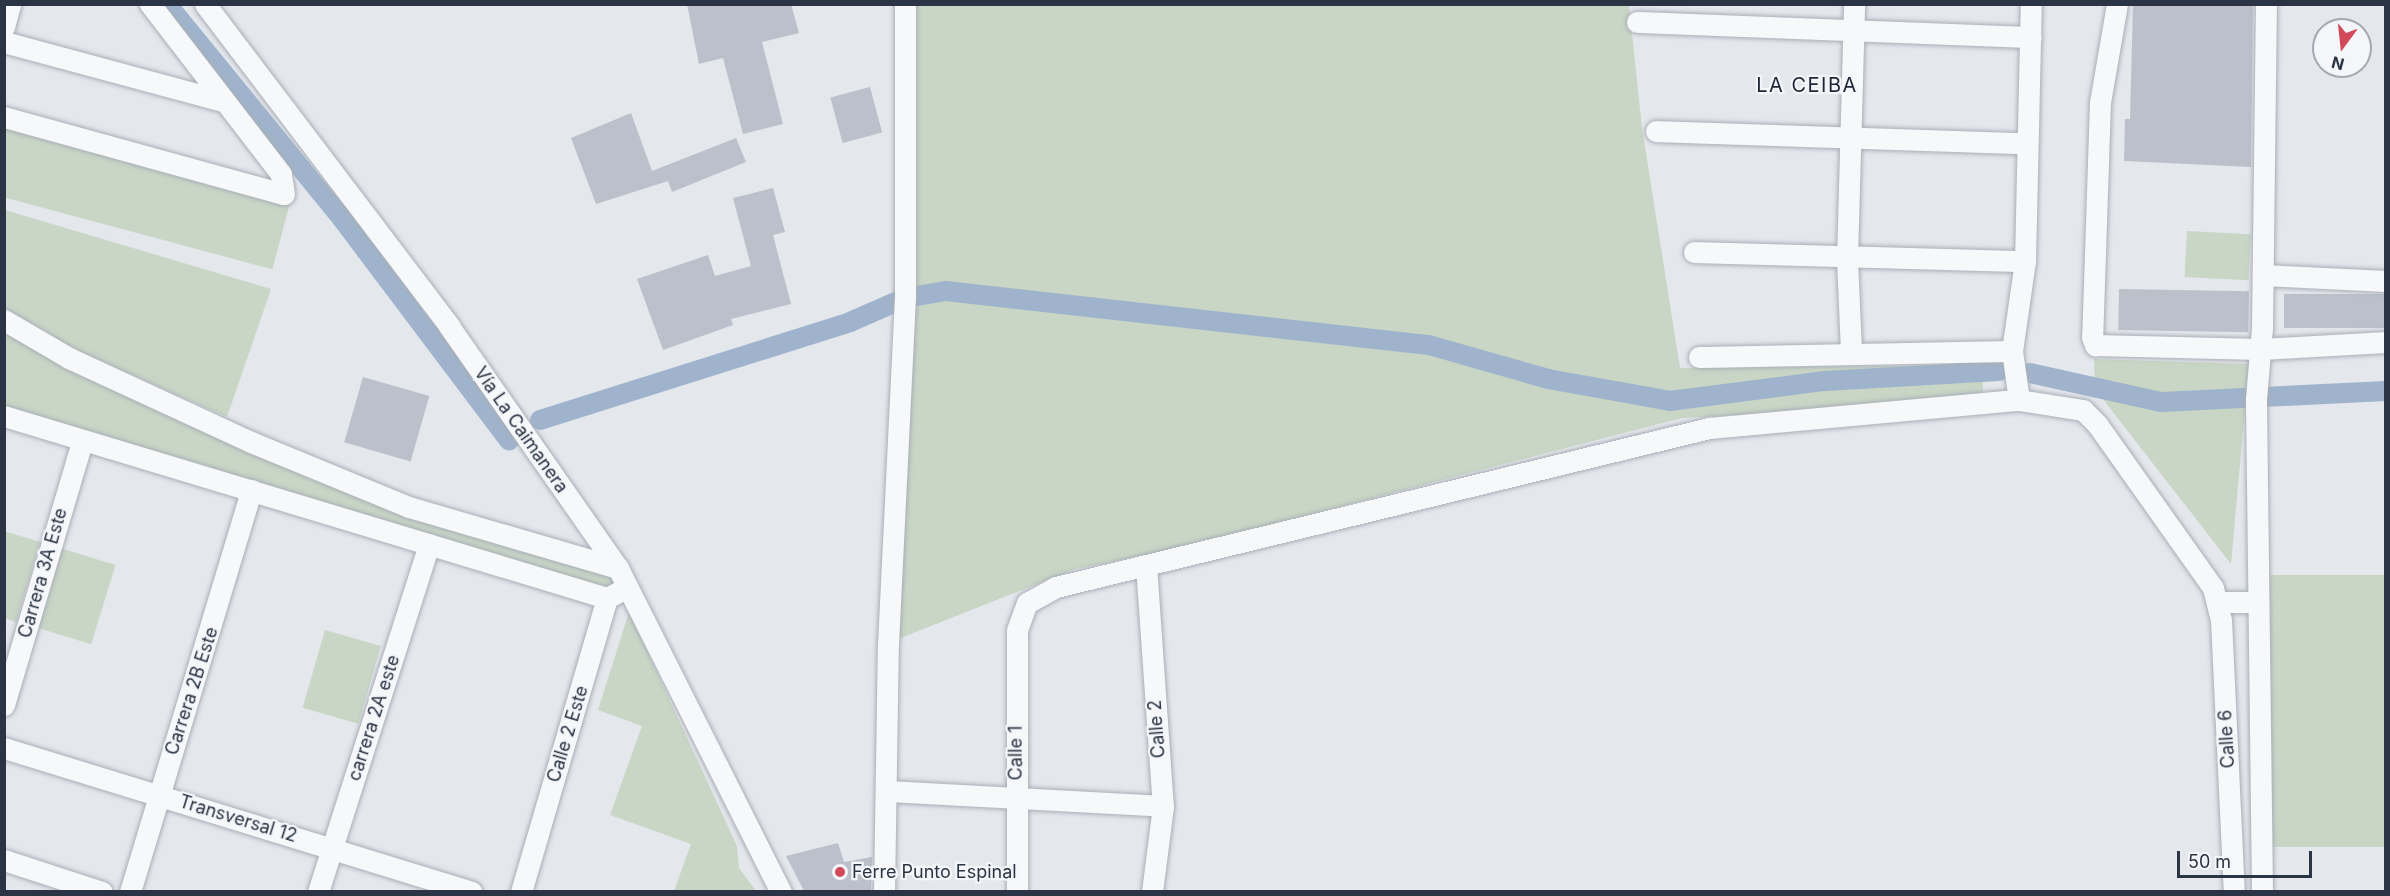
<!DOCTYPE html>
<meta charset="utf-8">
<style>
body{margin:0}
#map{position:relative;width:2390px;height:896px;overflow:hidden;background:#e4e7ec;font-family:Inter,sans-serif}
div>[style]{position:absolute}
.green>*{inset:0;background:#c9d6c5;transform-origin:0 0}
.canal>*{height:20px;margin:-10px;padding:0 10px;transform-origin:10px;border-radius:10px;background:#9fb4cc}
.building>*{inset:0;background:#bbc0ca;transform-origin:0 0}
.roads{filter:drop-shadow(0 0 2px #a9aeb7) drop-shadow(0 0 2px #a9aeb7)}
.minor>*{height:21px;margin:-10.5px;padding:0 10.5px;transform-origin:10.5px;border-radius:10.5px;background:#f7f8fa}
.dots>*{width:16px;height:16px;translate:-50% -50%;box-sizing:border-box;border:3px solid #f4f6f9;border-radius:50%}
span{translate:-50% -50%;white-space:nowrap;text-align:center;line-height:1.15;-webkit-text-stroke:4.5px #f4f6f9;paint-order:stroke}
.street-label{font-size:18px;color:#2b3445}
.poi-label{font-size:18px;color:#2b3445}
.left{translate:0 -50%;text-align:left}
.neighbourhood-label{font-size:20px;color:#1d2536;letter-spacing:1.5px}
.frame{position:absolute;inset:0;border:6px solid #2b3445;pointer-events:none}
.north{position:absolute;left:2312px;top:18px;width:60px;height:60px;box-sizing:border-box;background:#f4f6f9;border:2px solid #a4a8b1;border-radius:50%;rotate:195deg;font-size:16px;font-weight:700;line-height:24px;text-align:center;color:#2b3445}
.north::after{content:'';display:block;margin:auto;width:21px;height:27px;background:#d1495b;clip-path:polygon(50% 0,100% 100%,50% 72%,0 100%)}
.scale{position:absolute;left:2177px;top:851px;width:135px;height:27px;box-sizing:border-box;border:3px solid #2b3445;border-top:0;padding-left:8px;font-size:18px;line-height:21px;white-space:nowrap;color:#2b3445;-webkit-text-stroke:4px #f4f6f9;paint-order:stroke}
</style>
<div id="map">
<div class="green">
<i style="clip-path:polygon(912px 5px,1629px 5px,1642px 128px,1680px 368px,1983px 365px,1983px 403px,1682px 418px,1175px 549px,1075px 569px,893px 641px,904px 531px)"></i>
<i style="left:4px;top:127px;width:296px;height:68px;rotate:15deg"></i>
<i style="clip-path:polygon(5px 210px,271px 289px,227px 417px,78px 351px,5px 308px)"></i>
<i style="left:2187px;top:231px;width:64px;height:46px;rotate:3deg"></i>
<i style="clip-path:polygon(5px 324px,292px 464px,616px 571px,620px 581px,607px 592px,5px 412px)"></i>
<i style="clip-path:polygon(2094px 359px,2249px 364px,2231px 564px,2095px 389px)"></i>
<i style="clip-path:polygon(4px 531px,40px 542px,16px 622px,5px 618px)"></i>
<i style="left:60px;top:548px;width:58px;height:83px;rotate:17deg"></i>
<i style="left:2385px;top:575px;width:272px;height:119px;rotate:90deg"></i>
<i style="clip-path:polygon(629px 612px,737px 846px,739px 868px,756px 891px,674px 891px,691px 844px,610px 815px,642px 726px,598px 710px)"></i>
<i style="left:325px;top:630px;width:58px;height:81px;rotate:16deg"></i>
</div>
<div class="canal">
<i style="left:167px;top:4px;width:279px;rotate:50.8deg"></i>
<i style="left:343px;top:220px;width:276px;rotate:53deg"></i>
<i style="left:2030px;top:373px;width:134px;rotate:12.5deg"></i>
<i style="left:2161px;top:402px;width:225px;rotate:-2.8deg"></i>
<i style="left:540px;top:420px;width:325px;rotate:-17.5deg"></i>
<i style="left:850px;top:322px;width:60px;rotate:-23.6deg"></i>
<i style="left:905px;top:298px;width:42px;rotate:-9.7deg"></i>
<i style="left:946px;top:291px;width:486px;rotate:6.4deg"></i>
<i style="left:1429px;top:345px;width:124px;rotate:15.9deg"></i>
<i style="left:1548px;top:379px;width:124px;rotate:10.2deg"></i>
<i style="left:1670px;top:401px;width:156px;rotate:-7.4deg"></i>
<i style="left:1825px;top:381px;width:174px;rotate:-3.3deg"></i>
</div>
<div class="building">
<i style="clip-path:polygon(687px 4px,791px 4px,799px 33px,762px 42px,783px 124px,743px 134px,723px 58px,699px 64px)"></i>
<i style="clip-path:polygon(2133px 4px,2253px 4px,2251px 167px,2124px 161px,2125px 119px,2130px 119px)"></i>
<i style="left:870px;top:87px;width:47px;height:41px;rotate:75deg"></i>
<i style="clip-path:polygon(631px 113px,652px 171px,736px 138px,746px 162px,672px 192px,668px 181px,596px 204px,571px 138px)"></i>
<i style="clip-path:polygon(773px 188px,785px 232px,773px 235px,791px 304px,731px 319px,733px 325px,663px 350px,637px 279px,708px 255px,715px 276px,751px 266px,733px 198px)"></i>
<i style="left:2119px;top:289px;width:130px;height:41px;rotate:1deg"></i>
<i style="left:2385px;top:294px;width:34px;height:101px;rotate:90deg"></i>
<i style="left:363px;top:377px;width:69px;height:68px;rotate:16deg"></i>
<i style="clip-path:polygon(838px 843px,844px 862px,872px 857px,871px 891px,804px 891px,786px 856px)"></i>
</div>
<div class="roads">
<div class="minor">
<i style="left:205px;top:4px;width:404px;rotate:52.8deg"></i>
<i style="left:449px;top:326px;width:295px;rotate:55.1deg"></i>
<i style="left:618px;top:568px;width:363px;rotate:63.3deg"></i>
<i style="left:2117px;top:4px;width:99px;rotate:99.8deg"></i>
<i style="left:2100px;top:102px;width:235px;rotate:91.9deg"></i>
<i style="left:2092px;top:337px;width:9px;rotate:69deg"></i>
<i style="left:2095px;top:345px;width:166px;rotate:1.4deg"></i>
<i style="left:2261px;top:349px;width:125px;rotate:-3.2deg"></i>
<i style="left:1637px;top:22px;width:394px;rotate:2.2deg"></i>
<i style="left:4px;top:27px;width:24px;rotate:-75deg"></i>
<i style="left:4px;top:42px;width:226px;rotate:15.1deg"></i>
<i style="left:4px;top:117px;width:290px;rotate:15.4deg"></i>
<i style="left:284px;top:194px;width:20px;rotate:-99deg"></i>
<i style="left:281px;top:174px;width:215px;rotate:-127.6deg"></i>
<i style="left:1656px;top:131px;width:371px;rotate:1.9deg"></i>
<i style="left:1694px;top:252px;width:331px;rotate:1.6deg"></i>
<i style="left:2263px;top:275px;width:123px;rotate:2.8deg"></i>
<i style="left:4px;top:320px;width:75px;rotate:30.3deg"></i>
<i style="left:69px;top:358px;width:200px;rotate:24.8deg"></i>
<i style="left:251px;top:442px;width:171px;rotate:22.4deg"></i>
<i style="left:409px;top:507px;width:218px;rotate:16.3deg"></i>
<i style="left:1851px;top:351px;width:92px;rotate:-92.5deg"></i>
<i style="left:1847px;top:259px;width:255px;rotate:-88.4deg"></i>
<i style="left:1699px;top:357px;width:313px;rotate:-1.1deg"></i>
<i style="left:2019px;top:400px;width:49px;rotate:-98.1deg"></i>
<i style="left:2012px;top:351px;width:91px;rotate:-81.8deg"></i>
<i style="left:2025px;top:261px;width:257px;rotate:-88.7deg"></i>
<i style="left:4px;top:416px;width:630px;rotate:16.8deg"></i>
<i style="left:1146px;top:565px;width:242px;rotate:86deg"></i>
<i style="left:1163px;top:806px;width:87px;rotate:97.3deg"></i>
<i style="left:2220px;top:602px;width:37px"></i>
<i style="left:4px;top:705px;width:274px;rotate:-73.5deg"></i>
<i style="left:4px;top:748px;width:489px;rotate:17.1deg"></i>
<i style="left:889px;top:791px;width:274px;rotate:3.1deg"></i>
<i style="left:4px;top:860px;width:103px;rotate:18.1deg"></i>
<i style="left:130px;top:892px;width:420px;rotate:-73.2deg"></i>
<i style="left:318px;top:892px;width:365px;rotate:-72.3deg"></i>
<i style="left:521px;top:892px;width:306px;rotate:-73.7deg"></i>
<i style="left:607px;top:598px;width:15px;rotate:-28deg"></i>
<i style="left:884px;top:892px;width:248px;rotate:-89.1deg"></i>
<i style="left:888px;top:644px;width:346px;rotate:-87.2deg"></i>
<i style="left:905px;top:298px;width:294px;rotate:-90deg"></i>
<i style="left:1017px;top:892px;width:262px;rotate:-90deg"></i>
<i style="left:1017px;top:630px;width:29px;rotate:-70deg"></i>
<i style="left:1027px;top:603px;width:33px;rotate:-29deg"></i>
<i style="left:1056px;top:587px;width:672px;rotate:-13.68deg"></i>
<i style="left:1709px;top:428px;width:311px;rotate:-5.2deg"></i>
<i style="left:2019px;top:400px;width:65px;rotate:8.9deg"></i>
<i style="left:2083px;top:410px;width:20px;rotate:45deg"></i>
<i style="left:2097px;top:424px;width:201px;rotate:54.7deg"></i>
<i style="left:2213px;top:588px;width:33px;rotate:76deg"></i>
<i style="left:2221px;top:620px;width:272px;rotate:87.3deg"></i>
<i style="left:2262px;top:892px;width:493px;rotate:-90.7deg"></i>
<i style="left:2256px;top:399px;width:72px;rotate:-85.2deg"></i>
<i style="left:2262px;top:327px;width:323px;rotate:-89.3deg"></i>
</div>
</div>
<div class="dots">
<i style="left:840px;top:872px;background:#d1495b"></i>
</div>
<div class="street-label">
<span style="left:521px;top:430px;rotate:55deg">Vía La Caimanera</span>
<span style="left:43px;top:573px;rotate:-74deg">Carrera 3A Este</span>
<span style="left:192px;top:691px;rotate:-72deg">Carrera 2B Este</span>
<span style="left:374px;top:718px;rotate:-72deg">carrera 2A este</span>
<span style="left:1157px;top:729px;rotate:-94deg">Calle 2</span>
<span style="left:568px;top:734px;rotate:-73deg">Calle 2 Este</span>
<span style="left:2227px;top:739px;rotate:-93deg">Calle 6</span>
<span style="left:1016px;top:753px;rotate:-90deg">Calle 1</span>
<span style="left:238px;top:819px;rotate:17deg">Transversal 12</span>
</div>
<div class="poi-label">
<span class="left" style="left:852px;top:872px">Ferre Punto Espinal</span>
</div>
<div class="neighbourhood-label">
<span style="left:1807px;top:85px">LA CEIBA</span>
</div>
<div class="frame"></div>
<div class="north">N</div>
<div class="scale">50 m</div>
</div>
